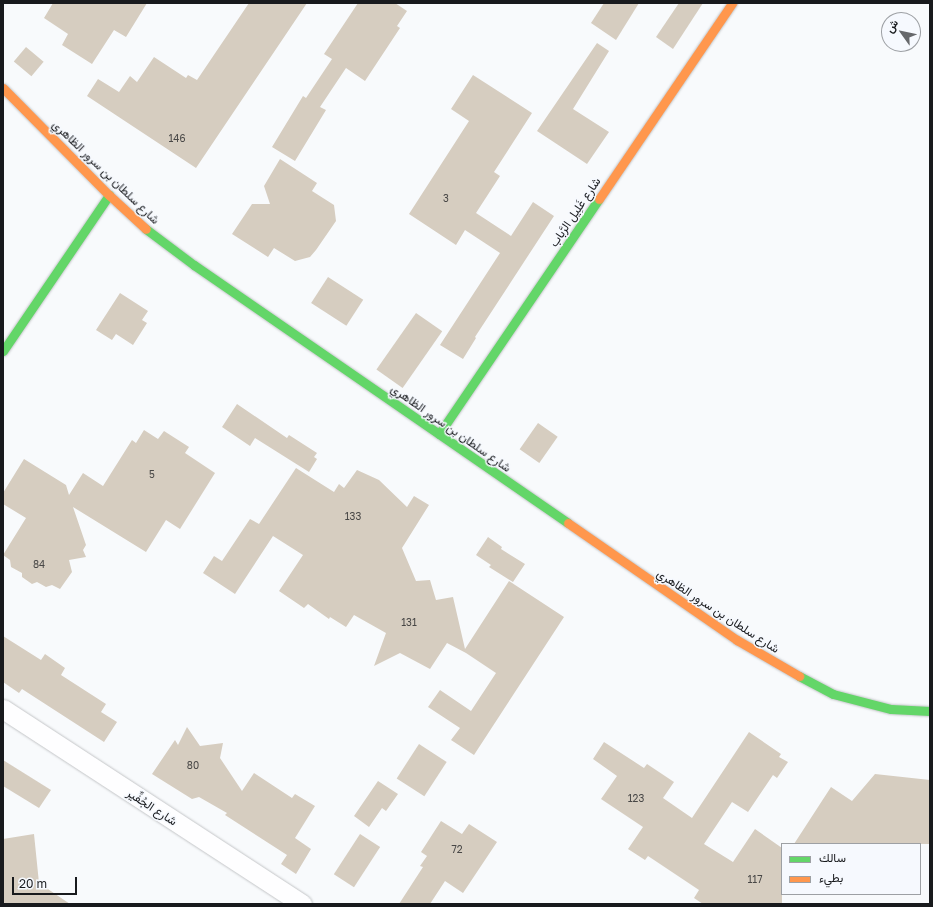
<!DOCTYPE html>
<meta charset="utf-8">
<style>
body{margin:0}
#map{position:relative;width:933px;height:907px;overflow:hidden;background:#f8fafc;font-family:"Golos Text",Vazirmatn,sans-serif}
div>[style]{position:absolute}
.building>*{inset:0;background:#d6cdc0;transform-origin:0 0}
.roads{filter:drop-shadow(0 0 1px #c4c6c8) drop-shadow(0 0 1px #c4c6c8)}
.street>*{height:19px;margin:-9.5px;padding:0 9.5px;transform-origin:9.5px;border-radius:9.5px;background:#fefeff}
.fast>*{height:9px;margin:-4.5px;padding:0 4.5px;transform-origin:4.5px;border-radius:4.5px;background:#63d668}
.slow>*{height:9px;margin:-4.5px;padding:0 4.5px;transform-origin:4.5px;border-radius:4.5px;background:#ff974d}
span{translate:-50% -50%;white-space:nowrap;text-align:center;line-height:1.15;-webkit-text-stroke:3px #f6f9fe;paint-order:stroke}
.number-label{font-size:10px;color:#484746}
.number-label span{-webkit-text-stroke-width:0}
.street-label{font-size:12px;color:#181a1d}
.frame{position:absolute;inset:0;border:4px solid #181a1d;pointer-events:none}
.legend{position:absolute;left:781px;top:843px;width:140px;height:52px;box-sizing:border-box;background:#f6f9fe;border:1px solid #9da0a4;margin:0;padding:5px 7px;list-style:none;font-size:12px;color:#181a1d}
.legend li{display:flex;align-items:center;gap:8px;height:20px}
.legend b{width:20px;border:1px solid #9da0a4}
.north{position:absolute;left:881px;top:12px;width:40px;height:40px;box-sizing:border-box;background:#f6f9fe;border:1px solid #9da0a4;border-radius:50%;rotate:303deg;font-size:11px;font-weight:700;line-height:16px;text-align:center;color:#181a1d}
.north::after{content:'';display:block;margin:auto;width:14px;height:18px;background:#66686b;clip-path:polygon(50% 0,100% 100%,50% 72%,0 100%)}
.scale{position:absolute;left:12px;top:877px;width:65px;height:18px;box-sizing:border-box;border:2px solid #181a1d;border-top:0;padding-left:5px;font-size:12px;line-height:14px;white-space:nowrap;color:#181a1d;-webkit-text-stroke:3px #f6f9fe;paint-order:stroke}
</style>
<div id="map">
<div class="building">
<i style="clip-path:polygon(53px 3px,147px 3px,126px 37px,114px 30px,92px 64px,62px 45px,68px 34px,44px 18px)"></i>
<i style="clip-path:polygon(249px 3px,307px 3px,196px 168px,87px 96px,98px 79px,119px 92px,130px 76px,137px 82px,154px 57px,186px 78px,188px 75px,197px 80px)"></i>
<i style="clip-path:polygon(358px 3px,395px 3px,407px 11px,397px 26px,400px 28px,365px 81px,346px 68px,320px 107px,326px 110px,295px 161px,272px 147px,303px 96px,306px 98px,332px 59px,324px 54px)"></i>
<i style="clip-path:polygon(604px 3px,639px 3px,616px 40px,591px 23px)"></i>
<i style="clip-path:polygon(679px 3px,703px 3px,673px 49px,656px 37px)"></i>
<i style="clip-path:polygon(597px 43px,609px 51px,573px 109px,609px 132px,587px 164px,537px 131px)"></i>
<i style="left:26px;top:47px;width:23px;height:19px;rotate:40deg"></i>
<i style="clip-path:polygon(473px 75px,532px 113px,494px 172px,500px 176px,476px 213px,511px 236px,533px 202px,554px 216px,475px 337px,476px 338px,463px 359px,440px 345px,500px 253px,465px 230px,456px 245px,409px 214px,469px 121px,451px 109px)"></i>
<i style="clip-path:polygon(280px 159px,317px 183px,312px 191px,334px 205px,336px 221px,316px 250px,310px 257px,295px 261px,274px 248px,268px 257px,232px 234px,252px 204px,270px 204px,264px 186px)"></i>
<i style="left:328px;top:277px;width:42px;height:31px;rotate:33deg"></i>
<i style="clip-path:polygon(120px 293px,148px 311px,142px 320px,147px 323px,133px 345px,116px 334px,112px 340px,96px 330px)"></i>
<i style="left:416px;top:313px;width:32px;height:69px;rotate:35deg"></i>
<i style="clip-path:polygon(237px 404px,287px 438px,289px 435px,317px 453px,314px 457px,317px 459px,309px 472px,255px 438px,250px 446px,222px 427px)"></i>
<i style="left:538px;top:423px;width:24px;height:32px;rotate:35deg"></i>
<i style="clip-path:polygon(144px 430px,158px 439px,164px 431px,189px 447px,185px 453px,215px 473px,180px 529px,166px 520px,146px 552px,73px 507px,86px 545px,83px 550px,86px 557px,69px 560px,72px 572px,60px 589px,52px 585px,46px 587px,37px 582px,32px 584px,22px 577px,22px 573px,11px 567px,10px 560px,3px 555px,26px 518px,3px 504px,3px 493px,24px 459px,66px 485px,69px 495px,83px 473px,103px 486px,132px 440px,136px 443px)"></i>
<i style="clip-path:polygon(296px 468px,334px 492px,339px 484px,344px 488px,357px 470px,379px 480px,407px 507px,414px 496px,429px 505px,402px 548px,416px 581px,430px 580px,436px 600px,453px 597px,465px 649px,509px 581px,564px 617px,474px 755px,451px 740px,460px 728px,428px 707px,440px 690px,471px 711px,496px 673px,466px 653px,447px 643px,430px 669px,400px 653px,374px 666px,386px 633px,354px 615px,346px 627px,330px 617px,329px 619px,308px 604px,304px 608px,279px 591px,303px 555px,273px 536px,235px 594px,203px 573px,214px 556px,222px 561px,250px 519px,259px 524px)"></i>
<i style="clip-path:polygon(488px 537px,502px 547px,501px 549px,525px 564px,513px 582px,489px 567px,491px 565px,476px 555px)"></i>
<i style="clip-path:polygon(3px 636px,41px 660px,45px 654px,65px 668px,61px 675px,106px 704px,101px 712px,117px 722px,104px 742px,22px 689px,19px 693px,3px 682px)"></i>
<i style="clip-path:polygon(187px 727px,200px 746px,223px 743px,220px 758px,242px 791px,254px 773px,292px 798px,295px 794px,315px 806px,295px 838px,311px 849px,296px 874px,281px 864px,287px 855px,225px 815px,227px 813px,199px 797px,192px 799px,152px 774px,175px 740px,178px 745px)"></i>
<i style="clip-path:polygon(749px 732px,781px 754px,779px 757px,788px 762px,777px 778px,773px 775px,748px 812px,732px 802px,704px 844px,733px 862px,755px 829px,782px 848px,782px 904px,703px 904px,694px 898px,699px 890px,648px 856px,645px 860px,628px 849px,643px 827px,601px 799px,617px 776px,593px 759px,604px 742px,644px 768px,647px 764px,674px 782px,663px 798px,692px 818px)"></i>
<i style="left:419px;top:744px;width:33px;height:41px;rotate:33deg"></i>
<i style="clip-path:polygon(3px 760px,51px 790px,39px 808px,3px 786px)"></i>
<i style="clip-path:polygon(875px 774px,930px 780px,930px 844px,794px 844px,831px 787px,852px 801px)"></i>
<i style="clip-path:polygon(378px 781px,398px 794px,386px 811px,382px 808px,369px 827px,354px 816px)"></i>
<i style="clip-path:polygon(441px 821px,462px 834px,469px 824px,497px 842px,463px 893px,445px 881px,430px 904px,399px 904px,423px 867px,420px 866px,427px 856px,421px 852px)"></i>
<i style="clip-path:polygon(34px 834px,39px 883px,70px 904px,3px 904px,3px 839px)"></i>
<i style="left:360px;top:834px;width:24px;height:48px;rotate:33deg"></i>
</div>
<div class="roads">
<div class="street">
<i style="left:3px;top:709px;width:357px;rotate:33.1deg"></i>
</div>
<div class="fast">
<i style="left:146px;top:229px;width:60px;rotate:36.9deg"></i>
<i style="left:194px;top:265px;width:454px;rotate:34.6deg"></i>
<i style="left:3px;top:351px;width:189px;rotate:-55.8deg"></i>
<i style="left:439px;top:434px;width:284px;rotate:-55.8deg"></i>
<i style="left:799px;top:676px;width:38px;rotate:28deg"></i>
<i style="left:833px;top:694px;width:60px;rotate:14.5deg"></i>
<i style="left:891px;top:709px;width:39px;rotate:3deg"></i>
</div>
<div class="slow">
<i style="left:3px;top:88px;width:151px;rotate:45.3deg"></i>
<i style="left:109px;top:195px;width:50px;rotate:42.6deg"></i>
<i style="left:599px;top:199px;width:237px;rotate:-55.8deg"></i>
<i style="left:568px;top:523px;width:206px;rotate:34.7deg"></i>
<i style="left:737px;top:640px;width:72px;rotate:30.1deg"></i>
</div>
</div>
<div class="number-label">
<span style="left:177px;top:139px">146</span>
<span style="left:446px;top:199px">3</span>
<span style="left:152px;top:475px">5</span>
<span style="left:353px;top:517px">133</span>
<span style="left:39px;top:565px">84</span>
<span style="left:409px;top:623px">131</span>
<span style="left:193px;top:766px">80</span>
<span style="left:636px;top:799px">123</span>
<span style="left:457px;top:850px">72</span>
<span style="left:755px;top:880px">117</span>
</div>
<div class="street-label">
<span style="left:106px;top:172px;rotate:44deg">شارع سلطان بن سرور الظاهري</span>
<span style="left:575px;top:212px;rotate:-56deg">شارع غَلِيل الرَّباب</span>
<span style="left:451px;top:428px;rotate:35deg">شارع سلطان بن سرور الظاهري</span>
<span style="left:718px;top:611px;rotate:33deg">شارع سلطان بن سرور الظاهري</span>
<span style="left:152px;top:807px;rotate:33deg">شارع الجُفِّير</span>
</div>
<div class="frame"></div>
<ul class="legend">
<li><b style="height:5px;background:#63d668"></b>سالك</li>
<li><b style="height:5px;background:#ff974d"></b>بطيء</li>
</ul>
<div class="north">ش</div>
<div class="scale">20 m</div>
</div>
